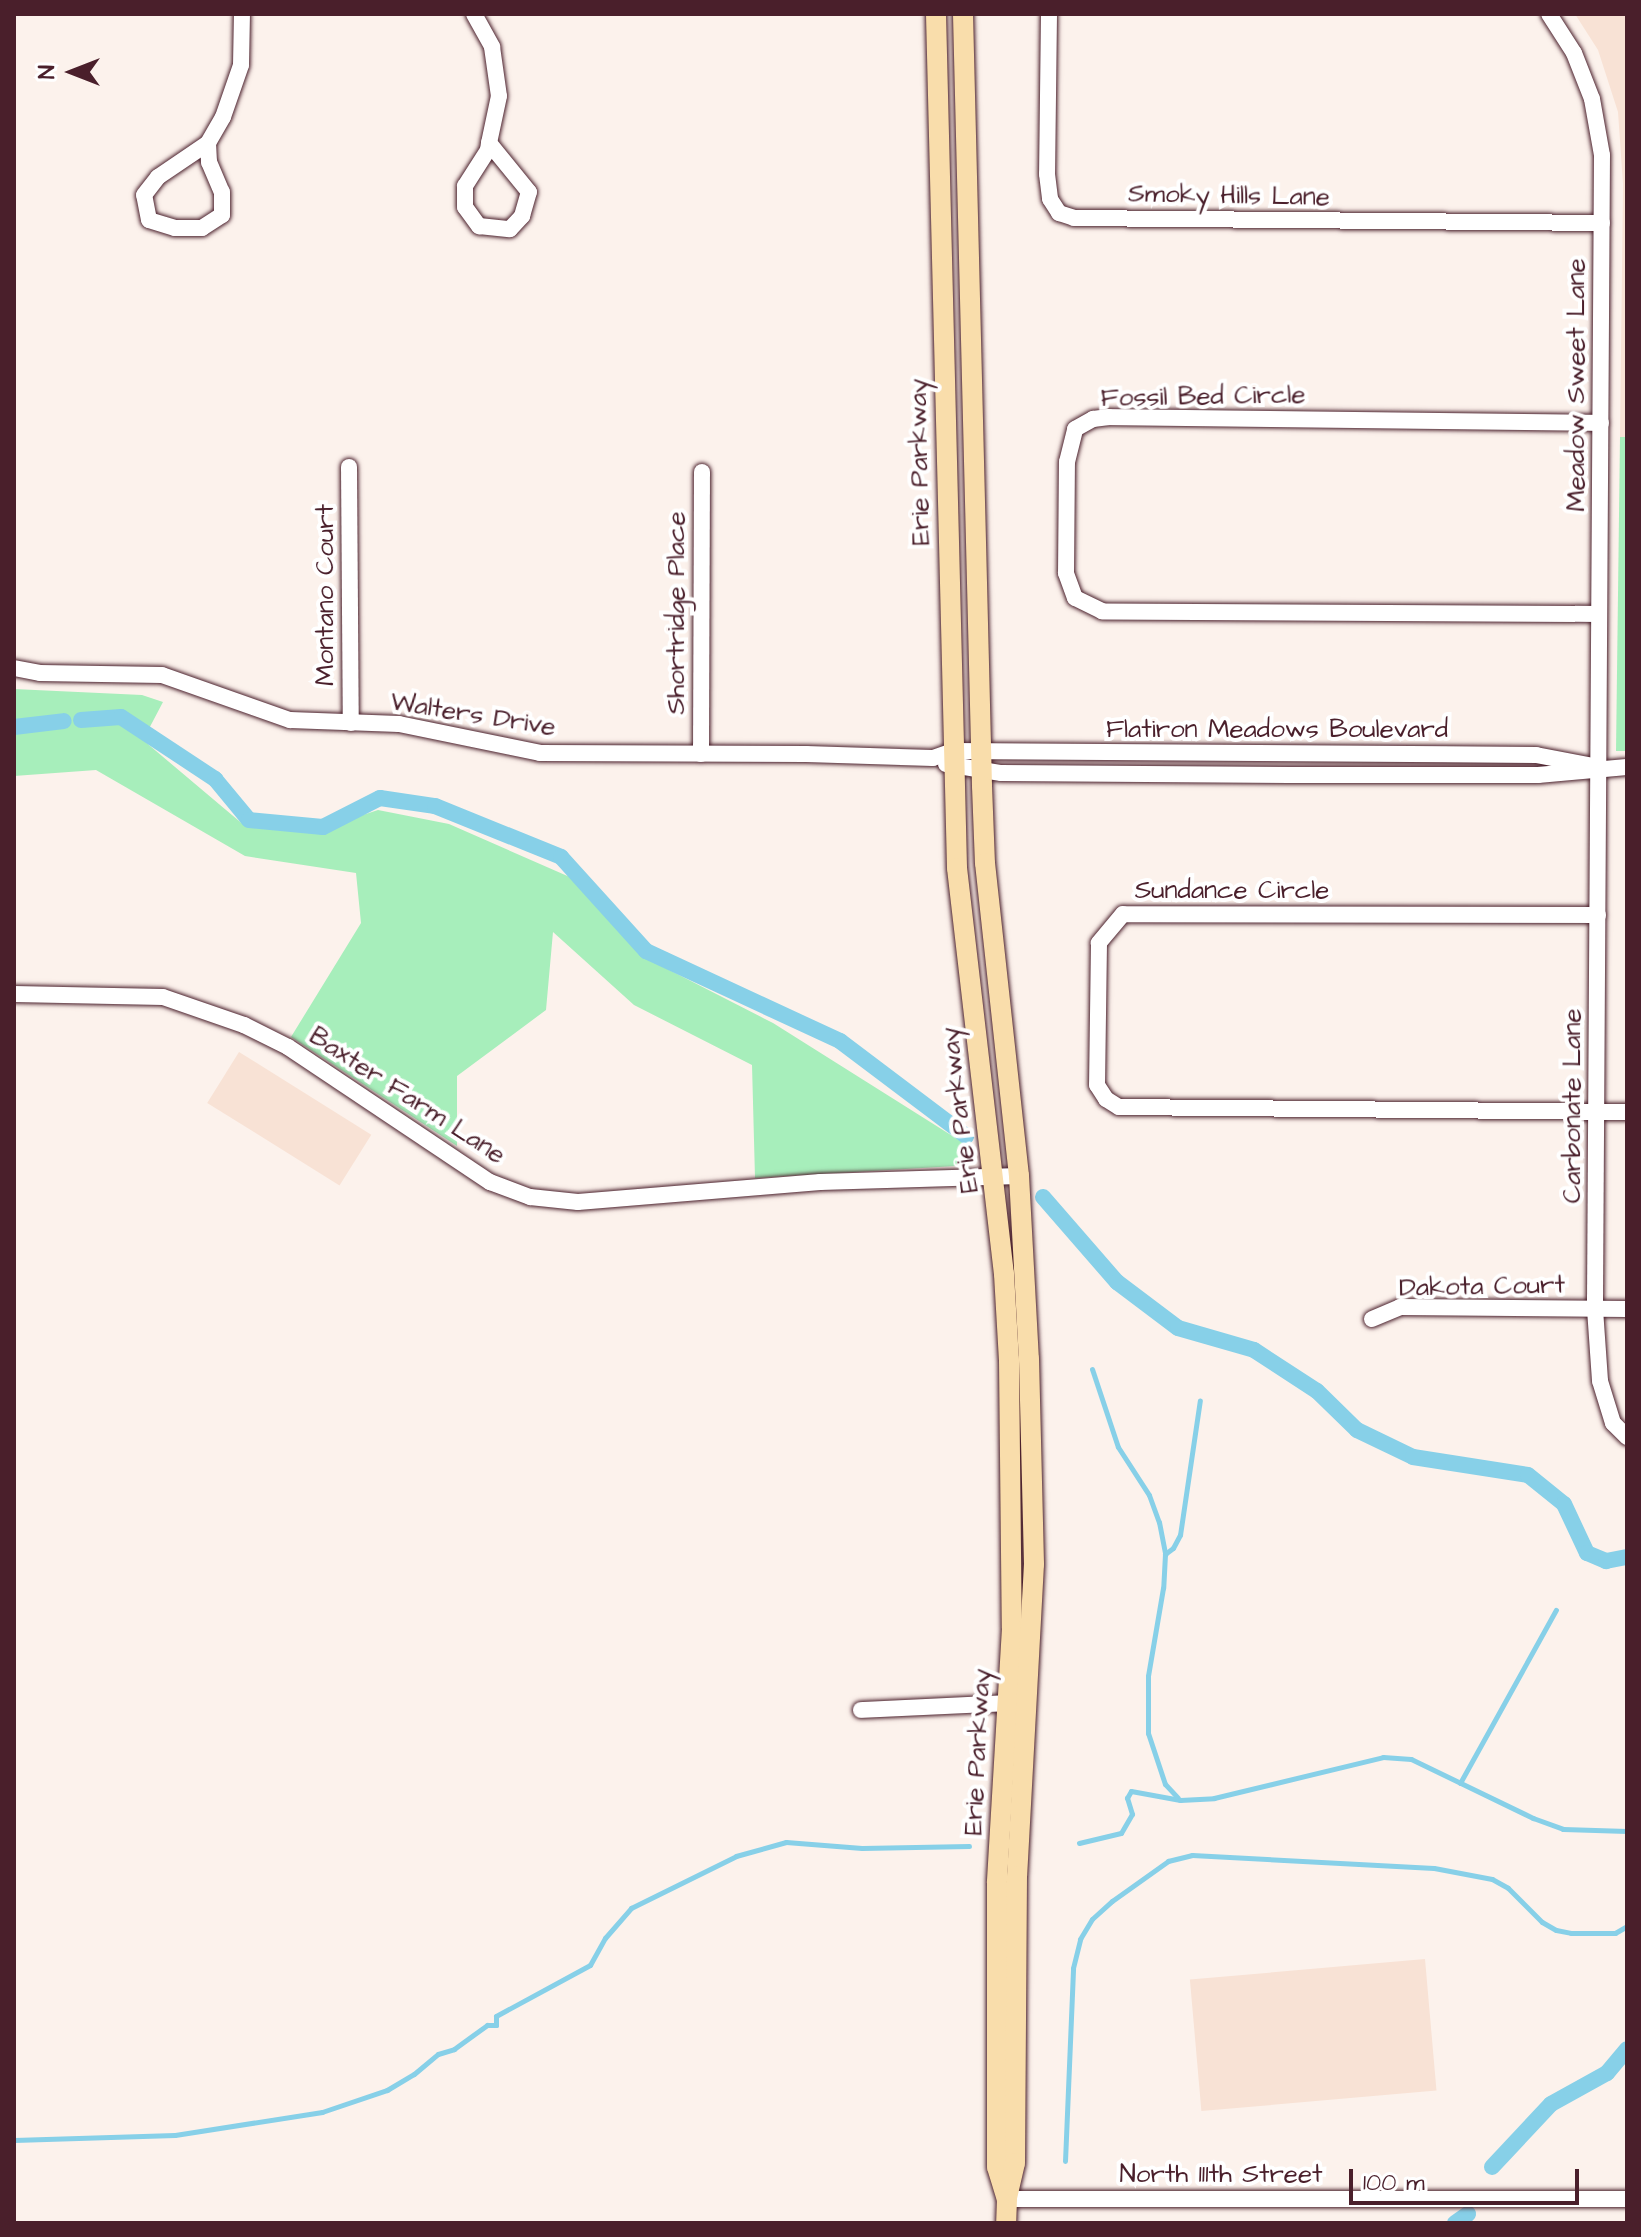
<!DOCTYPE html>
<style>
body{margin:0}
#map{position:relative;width:1641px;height:2237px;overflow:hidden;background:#fcf2ec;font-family:"Architects Daughter",sans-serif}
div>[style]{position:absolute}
.built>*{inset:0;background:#f8e2d5;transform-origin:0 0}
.green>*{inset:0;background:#a7eebb}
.stream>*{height:5px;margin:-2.5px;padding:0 2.5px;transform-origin:2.5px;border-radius:2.5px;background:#87d0e8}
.canal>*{height:16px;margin:-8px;padding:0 8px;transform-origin:8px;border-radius:8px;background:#87d0e8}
.roads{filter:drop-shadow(0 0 2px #4a1f2b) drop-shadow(0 0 2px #4a1f2b)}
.minor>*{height:16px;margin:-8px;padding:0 8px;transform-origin:8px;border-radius:8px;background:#fff}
.major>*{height:20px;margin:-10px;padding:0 10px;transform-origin:10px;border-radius:10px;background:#f9ddab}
span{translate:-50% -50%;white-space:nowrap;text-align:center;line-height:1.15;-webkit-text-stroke:8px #fff;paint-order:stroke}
.street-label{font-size:26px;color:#4a1f2b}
.frame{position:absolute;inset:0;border:16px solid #4a1f2b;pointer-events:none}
.north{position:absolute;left:32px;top:32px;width:80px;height:80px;-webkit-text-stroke:6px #fff;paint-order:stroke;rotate:270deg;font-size:22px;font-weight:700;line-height:32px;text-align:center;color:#4a1f2b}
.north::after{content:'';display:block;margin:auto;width:28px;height:36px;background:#4a1f2b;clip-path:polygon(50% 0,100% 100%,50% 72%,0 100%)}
.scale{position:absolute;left:1349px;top:2169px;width:230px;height:36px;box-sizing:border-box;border:4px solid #4a1f2b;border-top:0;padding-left:10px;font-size:24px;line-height:28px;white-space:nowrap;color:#4a1f2b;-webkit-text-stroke:6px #fff;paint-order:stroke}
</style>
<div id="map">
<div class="built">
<i style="clip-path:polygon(1575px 14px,1627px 14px,1627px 437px,1620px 437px,1623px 184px,1618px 112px,1598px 50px)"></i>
<i style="left:239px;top:1052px;width:156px;height:60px;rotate:32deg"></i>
<i style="left:1425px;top:1959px;width:132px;height:236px;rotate:85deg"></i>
</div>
<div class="green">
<i style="clip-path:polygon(1620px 437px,1627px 437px,1627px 751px,1616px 751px)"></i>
<i style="clip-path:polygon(14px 689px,142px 695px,163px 702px,143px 740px,245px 826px,317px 830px,378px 810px,449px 824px,572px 878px,640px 955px,773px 1023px,962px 1142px,956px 1166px,755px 1178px,752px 1065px,634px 1005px,553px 932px,546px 1010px,457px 1076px,457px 1146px,291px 1037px,361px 923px,356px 873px,245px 856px,96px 770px,14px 776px)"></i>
</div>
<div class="stream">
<i style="left:1092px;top:1369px;width:82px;rotate:71.6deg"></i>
<i style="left:1118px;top:1447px;width:57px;rotate:57.1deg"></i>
<i style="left:1149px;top:1495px;width:29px;rotate:70deg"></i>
<i style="left:1159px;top:1522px;width:33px;rotate:79deg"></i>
<i style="left:1165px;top:1554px;width:34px;rotate:93deg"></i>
<i style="left:1163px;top:1588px;width:89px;rotate:99.7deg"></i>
<i style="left:1148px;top:1676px;width:57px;rotate:90deg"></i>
<i style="left:1148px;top:1733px;width:54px;rotate:71.6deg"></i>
<i style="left:1165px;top:1784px;width:19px;rotate:47deg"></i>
<i style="left:1165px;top:1554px;width:10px;rotate:-37deg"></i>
<i style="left:1173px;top:1548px;width:15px;rotate:-62deg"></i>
<i style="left:1180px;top:1535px;width:136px;rotate:-81.6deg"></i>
<i style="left:1460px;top:1783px;width:198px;rotate:-61deg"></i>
<i style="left:1079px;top:1843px;width:43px;rotate:-13.4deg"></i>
<i style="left:1121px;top:1833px;width:22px;rotate:-60deg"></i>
<i style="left:1132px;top:1814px;width:17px;rotate:-107deg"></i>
<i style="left:1127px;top:1798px;width:8px;rotate:-60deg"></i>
<i style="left:1131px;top:1791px;width:50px;rotate:10.4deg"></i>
<i style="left:1180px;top:1800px;width:34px;rotate:-3deg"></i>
<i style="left:1214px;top:1798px;width:174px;rotate:-13.6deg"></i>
<i style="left:1383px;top:1757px;width:28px;rotate:4deg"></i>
<i style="left:1411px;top:1759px;width:136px;rotate:25.8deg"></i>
<i style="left:1533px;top:1818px;width:32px;rotate:20deg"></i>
<i style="left:1563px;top:1829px;width:64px;rotate:1.8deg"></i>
<i style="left:14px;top:2140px;width:161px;rotate:-1.8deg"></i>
<i style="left:175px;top:2135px;width:149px;rotate:-8.9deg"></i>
<i style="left:322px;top:2112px;width:69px;rotate:-18.7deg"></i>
<i style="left:387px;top:2090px;width:31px;rotate:-31deg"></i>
<i style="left:414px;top:2074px;width:31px;rotate:-40deg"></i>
<i style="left:438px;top:2054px;width:17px;rotate:-17deg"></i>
<i style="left:454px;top:2049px;width:41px;rotate:-36deg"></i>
<i style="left:487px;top:2025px;width:9px"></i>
<i style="left:496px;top:2025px;width:9px;rotate:-90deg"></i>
<i style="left:496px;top:2016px;width:107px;rotate:-28.5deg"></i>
<i style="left:590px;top:1965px;width:31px;rotate:-61deg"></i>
<i style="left:605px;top:1938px;width:40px;rotate:-49deg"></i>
<i style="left:631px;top:1908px;width:117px;rotate:-26.3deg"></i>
<i style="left:736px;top:1856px;width:52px;rotate:-15.6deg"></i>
<i style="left:786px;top:1842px;width:76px;rotate:4.5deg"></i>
<i style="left:862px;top:1848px;width:107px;rotate:-1.1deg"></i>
<i style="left:1065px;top:2161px;width:193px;rotate:-87.6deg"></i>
<i style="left:1073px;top:1968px;width:30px;rotate:-76deg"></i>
<i style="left:1080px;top:1939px;width:23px;rotate:-59deg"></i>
<i style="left:1092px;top:1919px;width:27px;rotate:-42deg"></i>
<i style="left:1112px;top:1901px;width:69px;rotate:-35.5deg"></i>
<i style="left:1168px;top:1861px;width:25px;rotate:-14deg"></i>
<i style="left:1192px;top:1855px;width:242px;rotate:3.1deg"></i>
<i style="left:1434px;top:1868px;width:59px;rotate:10.7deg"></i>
<i style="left:1492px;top:1879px;width:18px;rotate:29deg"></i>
<i style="left:1508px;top:1888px;width:48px;rotate:45deg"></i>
<i style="left:1542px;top:1922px;width:16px;rotate:30deg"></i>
<i style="left:1556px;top:1930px;width:15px;rotate:11deg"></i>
<i style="left:1571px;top:1933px;width:44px"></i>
<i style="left:1615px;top:1933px;width:14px;rotate:-30deg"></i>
</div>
<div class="canal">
<i style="left:81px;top:720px;width:40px;rotate:-4.3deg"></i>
<i style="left:121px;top:717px;width:113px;rotate:33.4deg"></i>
<i style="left:215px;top:779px;width:53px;rotate:50.3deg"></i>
<i style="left:249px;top:820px;width:74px;rotate:5.4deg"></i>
<i style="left:323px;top:827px;width:64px;rotate:-27deg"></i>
<i style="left:380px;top:798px;width:56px;rotate:8.3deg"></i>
<i style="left:435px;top:806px;width:136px;rotate:22deg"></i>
<i style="left:561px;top:857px;width:127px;rotate:47.9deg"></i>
<i style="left:646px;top:951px;width:214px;rotate:24.9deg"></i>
<i style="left:840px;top:1041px;width:158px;rotate:37deg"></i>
<i style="left:14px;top:727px;width:50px;rotate:-6.8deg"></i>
<i style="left:1043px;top:1197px;width:113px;rotate:49deg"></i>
<i style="left:1117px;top:1282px;width:76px;rotate:37deg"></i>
<i style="left:1178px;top:1328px;width:79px;rotate:16.1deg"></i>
<i style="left:1254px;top:1350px;width:75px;rotate:33.1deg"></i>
<i style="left:1317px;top:1391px;width:56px;rotate:44.3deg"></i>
<i style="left:1357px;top:1430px;width:62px;rotate:25.7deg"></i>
<i style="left:1413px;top:1457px;width:116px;rotate:8.9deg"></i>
<i style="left:1528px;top:1475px;width:46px;rotate:38.9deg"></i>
<i style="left:1564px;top:1504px;width:54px;rotate:64.9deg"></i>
<i style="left:1587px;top:1553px;width:21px;rotate:23deg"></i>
<i style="left:1606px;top:1561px;width:21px;rotate:-11deg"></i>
<i style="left:1492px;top:2167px;width:86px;rotate:-46.9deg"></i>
<i style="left:1551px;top:2104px;width:64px;rotate:-29deg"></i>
<i style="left:1607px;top:2073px;width:31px;rotate:-50deg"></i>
<i style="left:1455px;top:2223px;width:16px;rotate:-35deg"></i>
</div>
<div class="roads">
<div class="minor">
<i style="left:474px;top:14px;width:38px;rotate:61deg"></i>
<i style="left:492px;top:47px;width:49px;rotate:81.9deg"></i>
<i style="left:499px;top:96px;width:48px;rotate:102deg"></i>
<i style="left:489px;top:143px;width:7px;rotate:98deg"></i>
<i style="left:488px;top:150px;width:43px;rotate:122.6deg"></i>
<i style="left:465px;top:186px;width:21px;rotate:90deg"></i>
<i style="left:465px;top:207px;width:24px;rotate:54deg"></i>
<i style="left:479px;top:226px;width:31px;rotate:6deg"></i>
<i style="left:510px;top:229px;width:18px;rotate:-47deg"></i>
<i style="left:522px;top:216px;width:25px;rotate:-74deg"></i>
<i style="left:529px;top:192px;width:63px;rotate:-129.2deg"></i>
<i style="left:1049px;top:14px;width:160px;rotate:90.7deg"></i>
<i style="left:1047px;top:174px;width:25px;rotate:83deg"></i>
<i style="left:1050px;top:199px;width:17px;rotate:57deg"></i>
<i style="left:1059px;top:213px;width:16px;rotate:18deg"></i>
<i style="left:1074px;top:218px;width:528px;rotate:0.54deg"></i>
<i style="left:1549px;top:14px;width:46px;rotate:57.3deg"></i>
<i style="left:1574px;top:53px;width:49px;rotate:68.6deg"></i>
<i style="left:1592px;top:99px;width:57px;rotate:79.9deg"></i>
<i style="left:1602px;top:155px;width:1154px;rotate:90.35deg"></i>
<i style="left:1595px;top:1309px;width:72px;rotate:86deg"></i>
<i style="left:1600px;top:1381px;width:44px;rotate:72.8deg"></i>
<i style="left:1613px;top:1423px;width:20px;rotate:45deg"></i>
<i style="left:208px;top:143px;width:19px;rotate:87deg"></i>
<i style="left:209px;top:162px;width:33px;rotate:67deg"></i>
<i style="left:222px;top:192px;width:23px;rotate:90deg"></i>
<i style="left:222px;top:215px;width:24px;rotate:147deg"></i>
<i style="left:202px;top:228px;width:27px;rotate:180deg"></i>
<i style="left:175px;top:228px;width:27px;rotate:-163deg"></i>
<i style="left:149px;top:220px;width:25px;rotate:-101deg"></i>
<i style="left:144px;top:195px;width:23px;rotate:-52deg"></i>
<i style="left:158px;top:177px;width:60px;rotate:-34.2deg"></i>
<i style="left:208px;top:143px;width:30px;rotate:-60deg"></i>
<i style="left:223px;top:117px;width:55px;rotate:-70.9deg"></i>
<i style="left:241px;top:65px;width:51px;rotate:-88.9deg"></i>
<i style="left:349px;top:467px;width:256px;rotate:89.6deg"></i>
<i style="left:1599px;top:614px;width:497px;rotate:-179.7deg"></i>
<i style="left:1102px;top:611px;width:30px;rotate:-154deg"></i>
<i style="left:1075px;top:598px;width:27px;rotate:-110deg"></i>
<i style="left:1066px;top:573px;width:111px;rotate:-89.5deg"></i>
<i style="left:1067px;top:462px;width:34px;rotate:-76deg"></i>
<i style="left:1075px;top:429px;width:21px;rotate:-29deg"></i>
<i style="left:1093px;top:419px;width:16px;rotate:-7deg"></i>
<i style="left:1109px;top:417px;width:492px;rotate:0.7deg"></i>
<i style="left:14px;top:668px;width:26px;rotate:11deg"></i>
<i style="left:40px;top:673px;width:122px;rotate:0.9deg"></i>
<i style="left:162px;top:675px;width:136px;rotate:19.4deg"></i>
<i style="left:290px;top:720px;width:109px;rotate:2.1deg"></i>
<i style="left:399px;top:724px;width:144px;rotate:11.6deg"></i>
<i style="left:540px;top:753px;width:266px;rotate:0.2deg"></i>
<i style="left:806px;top:754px;width:127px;rotate:1.8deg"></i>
<i style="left:933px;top:758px;width:21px;rotate:-19deg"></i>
<i style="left:953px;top:751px;width:583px;rotate:0.39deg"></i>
<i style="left:1536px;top:755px;width:64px;rotate:10.8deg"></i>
<i style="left:701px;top:754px;width:282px;rotate:-89.8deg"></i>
<i style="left:946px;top:764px;width:56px;rotate:9.3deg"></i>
<i style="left:1001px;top:773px;width:288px;rotate:0.4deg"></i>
<i style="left:1289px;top:775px;width:249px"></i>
<i style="left:1538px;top:775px;width:89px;rotate:-5.1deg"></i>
<i style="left:1598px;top:915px;width:475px;rotate:-179.9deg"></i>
<i style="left:1123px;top:914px;width:38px;rotate:130deg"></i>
<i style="left:1099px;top:943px;width:142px;rotate:90.8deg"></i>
<i style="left:1097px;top:1085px;width:17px;rotate:57deg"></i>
<i style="left:1106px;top:1099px;width:15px;rotate:32deg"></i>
<i style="left:1119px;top:1107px;width:508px;rotate:0.56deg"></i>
<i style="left:14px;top:994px;width:149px;rotate:1.2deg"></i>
<i style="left:163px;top:997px;width:86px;rotate:19.1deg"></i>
<i style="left:244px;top:1025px;width:49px;rotate:26.6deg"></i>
<i style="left:288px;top:1047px;width:243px;rotate:33.8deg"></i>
<i style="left:490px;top:1182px;width:43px;rotate:20.6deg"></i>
<i style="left:530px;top:1197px;width:48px;rotate:5.9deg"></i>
<i style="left:578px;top:1202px;width:243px;rotate:-4.7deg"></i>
<i style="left:820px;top:1182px;width:199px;rotate:-1.7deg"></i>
<i style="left:1372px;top:1319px;width:30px;rotate:-23deg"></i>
<i style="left:1400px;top:1307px;width:227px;rotate:0.5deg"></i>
<i style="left:861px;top:1710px;width:146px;rotate:-2.7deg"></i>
<i style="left:1007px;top:2199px;width:620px"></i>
</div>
<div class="major">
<i style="left:936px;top:14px;width:854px;rotate:88.59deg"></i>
<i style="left:957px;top:868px;width:409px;rotate:83.4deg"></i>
<i style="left:1004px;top:1274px;width:86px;rotate:86.7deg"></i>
<i style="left:1009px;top:1360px;width:268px;rotate:89.4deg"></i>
<i style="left:1012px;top:1628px;width:255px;rotate:93.4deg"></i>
<i style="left:997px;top:1883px;width:284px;rotate:90deg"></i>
<i style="left:997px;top:2167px;width:31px;rotate:73deg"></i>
<i style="left:963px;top:14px;width:772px;rotate:88.59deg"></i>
<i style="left:982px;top:786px;width:77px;rotate:87.8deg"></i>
<i style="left:985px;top:863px;width:315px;rotate:83.8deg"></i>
<i style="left:1019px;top:1176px;width:183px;rotate:86.9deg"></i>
<i style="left:1029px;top:1359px;width:205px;rotate:88.6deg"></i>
<i style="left:1034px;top:1564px;width:312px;rotate:93.1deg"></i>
<i style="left:1017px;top:1876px;width:287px;rotate:90.4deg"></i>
<i style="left:1015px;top:2163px;width:37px;rotate:103deg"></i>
<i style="left:1007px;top:2199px;width:24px;rotate:92deg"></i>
</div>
</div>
<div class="street-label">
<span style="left:1229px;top:196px;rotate:1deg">Smoky Hills Lane</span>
<span style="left:1577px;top:385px;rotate:-90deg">Meadow Sweet Lane</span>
<span style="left:1203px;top:397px;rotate:-1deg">Fossil Bed Circle</span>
<span style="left:920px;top:462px;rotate:-91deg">Erie Parkway</span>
<span style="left:326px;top:595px;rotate:-90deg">Montano Court</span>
<span style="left:677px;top:613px;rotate:-90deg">Shortridge Place</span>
<span style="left:473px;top:715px;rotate:9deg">Walters Drive</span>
<span style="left:1277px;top:730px">Flatiron Meadows Boulevard</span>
<span style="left:1232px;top:891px">Sundance Circle</span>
<span style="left:407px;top:1096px;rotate:33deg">Baxter Farm Lane</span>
<span style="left:1573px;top:1106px;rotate:-90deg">Carbonate Lane</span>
<span style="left:960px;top:1110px;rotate:-97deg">Erie Parkway</span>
<span style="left:1482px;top:1287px;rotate:-1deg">Dakota Court</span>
<span style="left:978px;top:1752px;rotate:-87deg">Erie Parkway</span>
<span style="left:1221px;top:2175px">North 111th Street</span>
</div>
<div class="frame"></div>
<div class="north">N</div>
<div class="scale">100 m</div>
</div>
